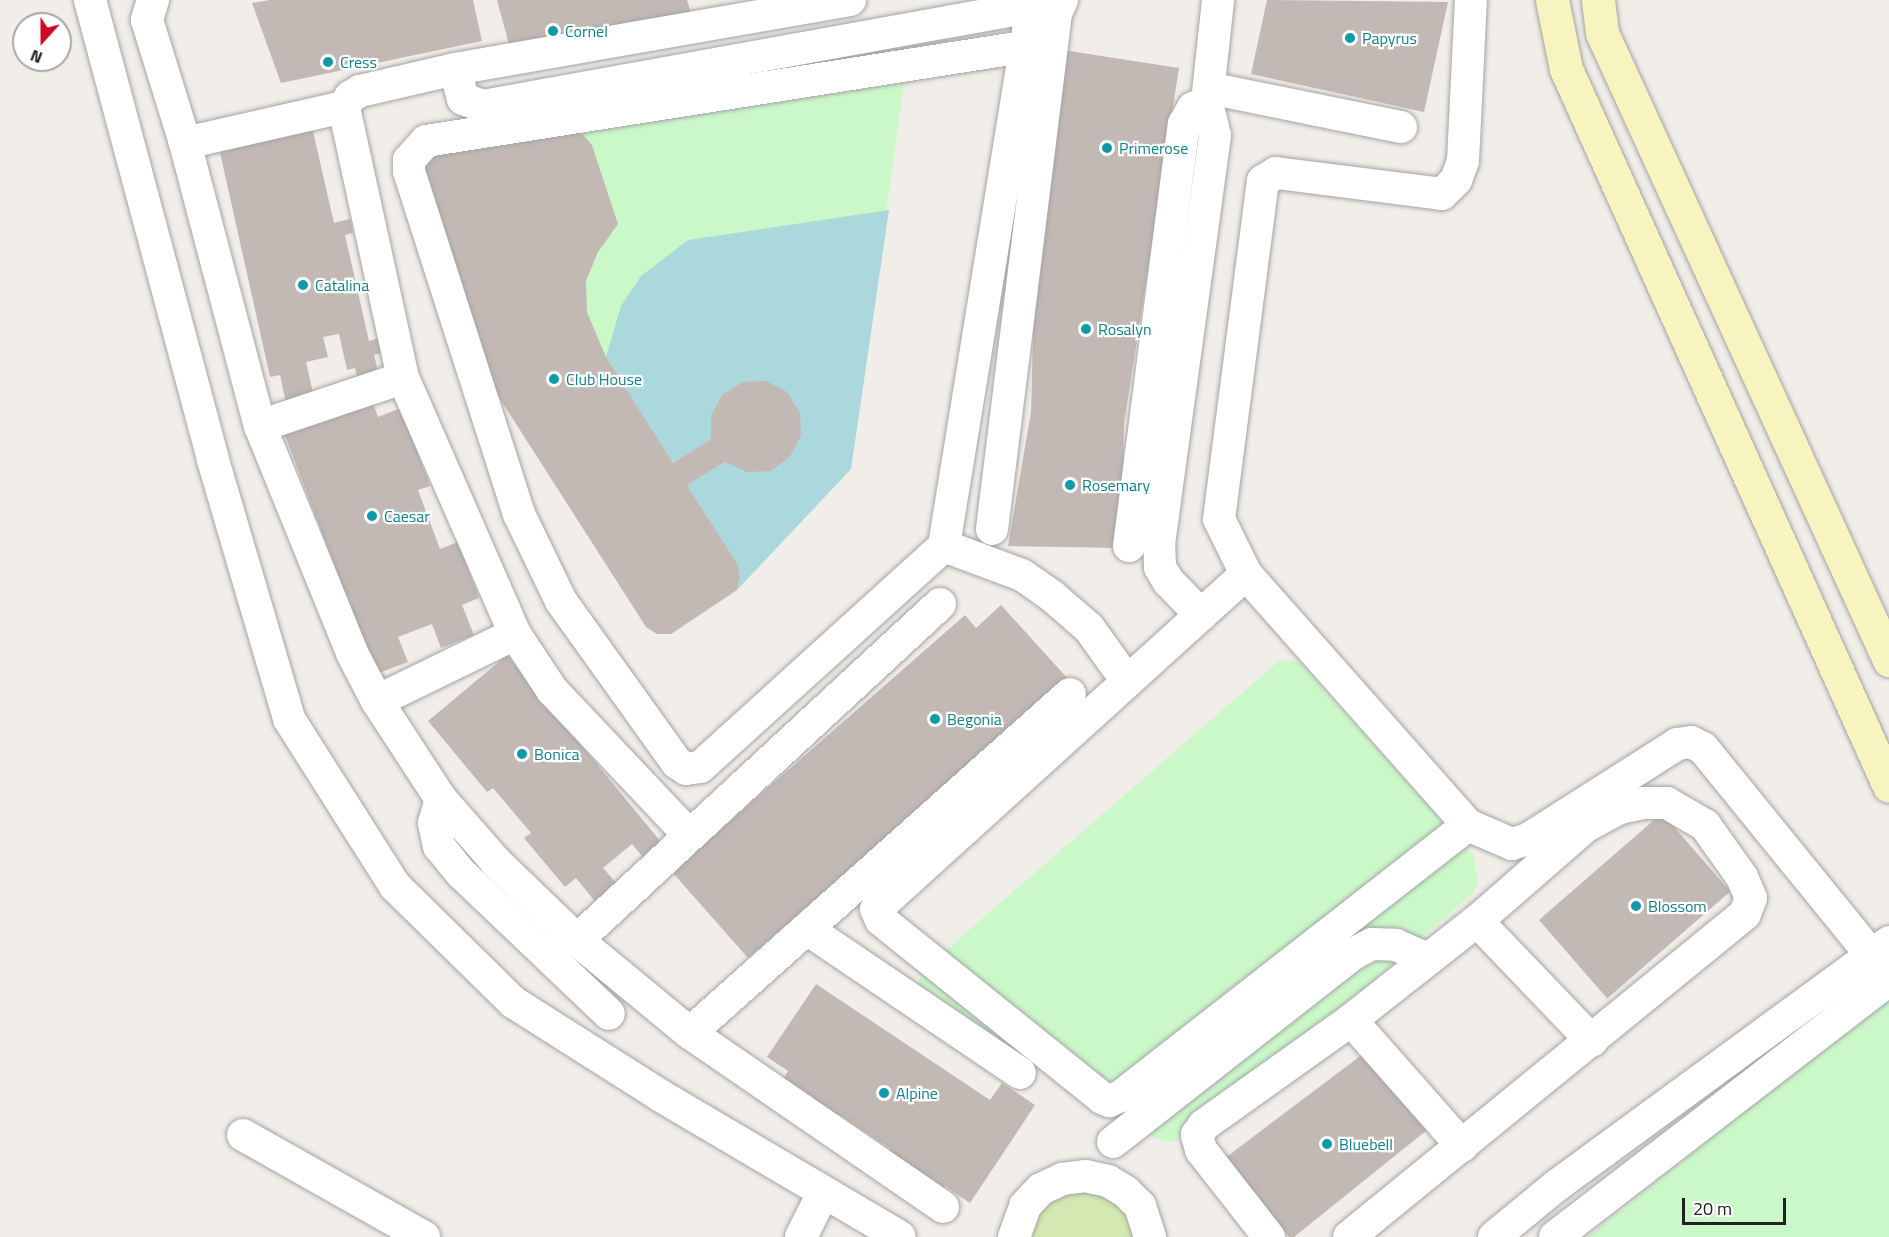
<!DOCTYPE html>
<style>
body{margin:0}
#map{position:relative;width:1889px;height:1237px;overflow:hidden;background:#f1ede9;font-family:"Titillium Web",sans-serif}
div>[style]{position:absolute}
.grass>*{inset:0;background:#d3e9b1}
.park>*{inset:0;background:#cbf8c9}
.water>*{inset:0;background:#abd8dd}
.building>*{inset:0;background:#c2b9b5;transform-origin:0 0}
.roads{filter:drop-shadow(0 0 2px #a5a5a5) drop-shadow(0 0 2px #a5a5a5)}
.street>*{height:32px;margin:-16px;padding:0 16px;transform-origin:16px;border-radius:16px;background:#fff}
.secondary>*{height:33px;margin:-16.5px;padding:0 16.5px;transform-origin:16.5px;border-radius:16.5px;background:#f8f4c0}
.dots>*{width:16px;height:16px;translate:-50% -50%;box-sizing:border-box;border:3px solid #fff;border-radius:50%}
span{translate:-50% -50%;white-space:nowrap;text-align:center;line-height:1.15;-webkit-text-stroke:4.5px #fff;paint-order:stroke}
.culture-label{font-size:16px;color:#0d838f}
.left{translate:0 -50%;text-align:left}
.north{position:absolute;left:12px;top:12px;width:60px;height:60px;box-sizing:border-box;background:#fff;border:2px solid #a6a6a6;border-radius:50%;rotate:201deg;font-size:16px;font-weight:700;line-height:24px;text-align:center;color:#212121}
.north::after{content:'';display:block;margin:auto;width:21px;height:27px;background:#cc0720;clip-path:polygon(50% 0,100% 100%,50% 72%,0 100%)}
.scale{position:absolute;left:1682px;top:1198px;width:104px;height:27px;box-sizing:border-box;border:3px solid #212121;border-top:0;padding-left:8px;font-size:18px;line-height:21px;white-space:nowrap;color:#212121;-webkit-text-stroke:4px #fff;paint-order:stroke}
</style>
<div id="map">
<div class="grass">
<i style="clip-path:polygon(1069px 1180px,1126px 1198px,1144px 1237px,1020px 1237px,1023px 1218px)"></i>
</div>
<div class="park">
<i style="clip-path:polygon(906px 68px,851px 469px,737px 590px,671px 634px,657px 634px,646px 627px,433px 150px)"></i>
<i style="clip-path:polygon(1280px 660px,1299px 662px,1473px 855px,1478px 882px,1473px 893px,1199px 1133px,1173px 1142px,1159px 1140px,920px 993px,918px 983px,923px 970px)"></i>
<i style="clip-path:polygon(1889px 997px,1889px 1237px,1587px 1237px)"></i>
</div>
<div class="water">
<i style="clip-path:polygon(889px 210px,851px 469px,737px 590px,740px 578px,738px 565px,687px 485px,725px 462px,771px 470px,790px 457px,801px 436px,742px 382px,722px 395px,711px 415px,711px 439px,673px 463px,606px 357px,621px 306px,641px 276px,688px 240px)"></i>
</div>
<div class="building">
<i style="clip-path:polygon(270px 0,473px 0,482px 41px,281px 83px,252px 3px)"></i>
<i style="clip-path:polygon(497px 0,687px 0,691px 13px,510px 48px)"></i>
<i style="clip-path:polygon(1267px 0,1448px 2px,1424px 112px,1251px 74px)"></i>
<i style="clip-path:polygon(1063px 50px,1179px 68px,1124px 424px,1121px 548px,1008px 546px,1031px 412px,1036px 228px)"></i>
<i style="clip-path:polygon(312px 127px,334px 223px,350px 219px,353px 233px,345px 235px,369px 341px,379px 338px,383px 353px,374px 355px,378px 371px,357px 376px,355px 368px,347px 370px,339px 334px,323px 337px,328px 357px,306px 362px,314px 397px,286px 403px,280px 375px,270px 377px,219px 148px)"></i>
<i style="clip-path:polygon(580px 131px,592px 145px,618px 224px,598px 252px,586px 281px,587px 312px,606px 357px,673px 463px,711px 439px,711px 415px,722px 395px,742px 382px,766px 381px,787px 392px,800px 413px,801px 436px,790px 457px,771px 471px,747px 472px,725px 462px,687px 485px,738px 565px,740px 578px,737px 590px,671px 634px,657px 634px,646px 627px,486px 377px,422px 166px,433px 150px)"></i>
<i style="clip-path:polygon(372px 400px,378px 417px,401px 408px,430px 486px,418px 490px,440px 549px,458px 542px,479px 598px,462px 605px,474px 635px,441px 648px,432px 624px,398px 637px,408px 662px,376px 674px,284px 433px)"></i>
<i style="clip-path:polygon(1001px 605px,1069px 680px,748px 958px,672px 872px,965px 615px,976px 628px)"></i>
<i style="clip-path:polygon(507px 655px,666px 848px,648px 863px,632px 844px,603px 868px,619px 886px,597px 904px,576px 878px,565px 887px,524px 838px,531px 833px,493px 788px,487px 792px,428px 721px)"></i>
<i style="left:1662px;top:813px;width:104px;height:163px;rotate:49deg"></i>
<i style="clip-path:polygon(816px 984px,990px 1100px,1002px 1083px,1035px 1105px,970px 1203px,945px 1186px,939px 1195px,885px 1158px,891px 1149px,838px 1114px,833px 1121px,779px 1085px,788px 1071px,767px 1057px)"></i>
<i style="clip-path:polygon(1363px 1054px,1427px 1130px,1294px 1237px,1289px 1237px,1225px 1158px)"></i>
</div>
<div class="roads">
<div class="street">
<i style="left:90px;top:0;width:476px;rotate:75deg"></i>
<i style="left:213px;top:460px;width:270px;rotate:73.6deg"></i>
<i style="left:289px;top:719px;width:198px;rotate:57.6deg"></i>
<i style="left:395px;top:886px;width:165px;rotate:44.5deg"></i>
<i style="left:513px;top:1002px;width:175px;rotate:32.4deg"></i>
<i style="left:661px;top:1096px;width:277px;rotate:30.5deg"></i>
<i style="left:153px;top:0;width:21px;rotate:107deg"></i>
<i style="left:147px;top:20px;width:129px;rotate:72.8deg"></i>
<i style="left:185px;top:143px;width:293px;rotate:75.2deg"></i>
<i style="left:260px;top:426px;width:245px;rotate:67.9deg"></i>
<i style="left:352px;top:653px;width:54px;rotate:62.5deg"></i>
<i style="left:377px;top:701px;width:117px;rotate:56.9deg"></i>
<i style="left:441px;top:799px;width:25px;rotate:106deg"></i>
<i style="left:434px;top:823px;width:24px;rotate:78deg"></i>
<i style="left:439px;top:846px;width:35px;rotate:51deg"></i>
<i style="left:461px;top:873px;width:204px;rotate:43.6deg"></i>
<i style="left:1033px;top:0;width:553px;rotate:99.26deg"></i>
<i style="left:944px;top:546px;width:83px;rotate:20.4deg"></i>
<i style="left:1022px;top:575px;width:37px;rotate:35deg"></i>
<i style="left:1052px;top:596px;width:49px;rotate:40.9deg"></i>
<i style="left:1089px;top:628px;width:65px;rotate:54.4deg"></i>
<i style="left:455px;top:69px;width:31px;rotate:75deg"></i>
<i style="left:463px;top:99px;width:21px;rotate:19deg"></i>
<i style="left:483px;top:106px;width:556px;rotate:-10.26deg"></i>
<i style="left:1209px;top:88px;width:196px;rotate:11.5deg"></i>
<i style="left:185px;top:143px;width:163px;rotate:-12.8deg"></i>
<i style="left:260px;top:426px;width:151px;rotate:-18.6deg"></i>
<i style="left:992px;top:529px;width:520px;rotate:-82.93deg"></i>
<i style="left:1056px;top:13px;width:14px;rotate:-65deg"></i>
<i style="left:944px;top:546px;width:329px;rotate:137.8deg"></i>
<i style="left:700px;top:767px;width:14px;rotate:172deg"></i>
<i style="left:686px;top:769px;width:11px;rotate:-146deg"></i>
<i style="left:677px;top:763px;width:199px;rotate:-125.6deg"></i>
<i style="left:561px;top:601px;width:97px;rotate:-115.8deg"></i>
<i style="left:519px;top:514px;width:360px;rotate:-107.8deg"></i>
<i style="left:409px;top:171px;width:11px;rotate:-90deg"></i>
<i style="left:409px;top:160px;width:25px;rotate:-48deg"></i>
<i style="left:426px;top:141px;width:604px;rotate:-8.95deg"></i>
<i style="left:1129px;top:546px;width:426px;rotate:-82.6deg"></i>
<i style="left:1184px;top:124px;width:18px;rotate:-61deg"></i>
<i style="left:1193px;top:108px;width:15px;rotate:-23deg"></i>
<i style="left:1246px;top:574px;width:499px;rotate:137.8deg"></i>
<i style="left:876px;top:909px;width:12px;rotate:66deg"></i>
<i style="left:881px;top:920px;width:284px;rotate:38.8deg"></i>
<i style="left:1102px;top:1098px;width:8px;rotate:23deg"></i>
<i style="left:1109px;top:1101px;width:13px;rotate:-23deg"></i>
<i style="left:1121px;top:1096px;width:440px;rotate:-38deg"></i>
<i style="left:1468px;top:825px;width:48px;rotate:23.4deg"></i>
<i style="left:1512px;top:844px;width:17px;rotate:-17deg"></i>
<i style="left:1528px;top:839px;width:177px;rotate:-32.5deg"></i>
<i style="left:1677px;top:744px;width:14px;rotate:-8deg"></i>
<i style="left:1691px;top:742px;width:13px;rotate:27deg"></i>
<i style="left:1703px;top:748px;width:295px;rotate:50.9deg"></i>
<i style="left:940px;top:604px;width:495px;rotate:137.2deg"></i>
<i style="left:577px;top:940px;width:146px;rotate:39.5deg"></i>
<i style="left:690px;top:1033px;width:307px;rotate:34.5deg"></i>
<i style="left:1201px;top:615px;width:47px;rotate:-134.1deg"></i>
<i style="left:1168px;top:581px;width:16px;rotate:-120deg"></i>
<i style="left:1160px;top:567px;width:23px;rotate:-92deg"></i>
<i style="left:1159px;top:544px;width:413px;rotate:-82.2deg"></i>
<i style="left:1215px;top:135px;width:34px;rotate:-104deg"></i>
<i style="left:1207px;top:102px;width:103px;rotate:-83.8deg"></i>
<i style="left:377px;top:701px;width:153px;rotate:-25.9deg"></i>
<i style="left:441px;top:799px;width:85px;rotate:48.8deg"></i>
<i style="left:497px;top:863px;width:111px;rotate:43.9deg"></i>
<i style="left:1468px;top:825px;width:335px;rotate:-131.5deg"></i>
<i style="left:1246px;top:574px;width:61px;rotate:-116.1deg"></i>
<i style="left:1219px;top:519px;width:341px;rotate:-82.6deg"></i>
<i style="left:1263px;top:181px;width:15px;rotate:-32deg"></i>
<i style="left:1276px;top:173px;width:167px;rotate:7.2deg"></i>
<i style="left:1442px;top:194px;width:20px;rotate:-45deg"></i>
<i style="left:1456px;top:180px;width:20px;rotate:-70deg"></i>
<i style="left:1463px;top:161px;width:161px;rotate:-87.2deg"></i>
<i style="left:689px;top:835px;width:199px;rotate:-133.4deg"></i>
<i style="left:552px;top:690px;width:67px;rotate:-123.5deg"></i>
<i style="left:515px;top:634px;width:279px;rotate:-113.6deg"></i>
<i style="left:403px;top:378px;width:277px;rotate:-102.3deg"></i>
<i style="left:344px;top:107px;width:12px;rotate:-59deg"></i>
<i style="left:350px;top:97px;width:12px;rotate:-31deg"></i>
<i style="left:360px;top:91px;width:98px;rotate:-13deg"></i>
<i style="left:455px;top:69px;width:401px;rotate:-9.9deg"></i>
<i style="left:1477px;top:921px;width:166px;rotate:46.2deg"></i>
<i style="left:807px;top:929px;width:257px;rotate:34.1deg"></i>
<i style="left:1351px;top:1020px;width:168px;rotate:48.6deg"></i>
<i style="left:690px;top:1033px;width:509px;rotate:-41.74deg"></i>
<i style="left:243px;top:1135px;width:208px;rotate:29.4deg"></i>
<i style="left:1113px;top:1142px;width:305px;rotate:-38.1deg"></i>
<i style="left:1353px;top:954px;width:21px;rotate:-28deg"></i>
<i style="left:1372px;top:944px;width:24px;rotate:2deg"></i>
<i style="left:1396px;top:945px;width:35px;rotate:24deg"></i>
<i style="left:801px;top:1237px;width:49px;rotate:-63.4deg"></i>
<i style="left:1014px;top:1237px;width:33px;rotate:-70deg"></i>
<i style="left:1025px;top:1206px;width:23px;rotate:-47deg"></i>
<i style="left:1041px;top:1189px;width:23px;rotate:-25deg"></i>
<i style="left:1062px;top:1179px;width:23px;rotate:-7deg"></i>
<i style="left:1085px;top:1176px;width:24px;rotate:12deg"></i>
<i style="left:1108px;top:1181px;width:21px;rotate:31deg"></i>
<i style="left:1126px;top:1192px;width:20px;rotate:45deg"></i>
<i style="left:1140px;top:1206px;width:33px;rotate:72deg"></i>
<i style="left:1269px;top:1237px;width:110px;rotate:-128deg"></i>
<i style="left:1201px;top:1150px;width:16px;rotate:-105deg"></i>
<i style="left:1197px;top:1135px;width:12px;rotate:-55deg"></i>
<i style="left:1204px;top:1125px;width:181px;rotate:-35.5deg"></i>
<i style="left:1351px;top:1020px;width:160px;rotate:-38.2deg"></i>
<i style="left:1477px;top:921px;width:145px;rotate:-41.1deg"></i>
<i style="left:1586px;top:826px;width:38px;rotate:-28deg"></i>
<i style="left:1620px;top:808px;width:25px;rotate:-12deg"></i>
<i style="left:1644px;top:803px;width:23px"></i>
<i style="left:1667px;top:803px;width:44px;rotate:30.1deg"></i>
<i style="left:1705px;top:825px;width:64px;rotate:54.6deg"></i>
<i style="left:1742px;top:877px;width:23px;rotate:67deg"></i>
<i style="left:1751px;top:898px;width:17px;rotate:111deg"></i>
<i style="left:1745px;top:914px;width:511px;rotate:140.8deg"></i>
<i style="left:1494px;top:1237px;width:80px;rotate:-39.4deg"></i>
<i style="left:1556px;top:1186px;width:413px;rotate:-36.2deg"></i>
<i style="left:1555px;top:1237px;width:421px;rotate:-37.6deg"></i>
</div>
<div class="secondary">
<i style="left:1552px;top:0;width:70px;rotate:78.5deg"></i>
<i style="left:1566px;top:69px;width:786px;rotate:65.75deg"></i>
<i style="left:1598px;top:0;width:33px;rotate:83deg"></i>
<i style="left:1602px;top:33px;width:690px;rotate:65.4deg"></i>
</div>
</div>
<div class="dots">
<i style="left:553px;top:31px;background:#0f9aa8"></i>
<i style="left:1350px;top:38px;background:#0f9aa8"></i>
<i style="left:328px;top:62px;background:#0f9aa8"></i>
<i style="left:1107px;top:148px;background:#0f9aa8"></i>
<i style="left:303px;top:285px;background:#0f9aa8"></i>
<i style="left:1086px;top:329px;background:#0f9aa8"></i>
<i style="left:554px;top:379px;background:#0f9aa8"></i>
<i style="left:1070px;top:485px;background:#0f9aa8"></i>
<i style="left:372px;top:516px;background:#0f9aa8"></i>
<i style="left:935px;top:719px;background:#0f9aa8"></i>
<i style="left:522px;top:754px;background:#0f9aa8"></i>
<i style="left:1636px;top:906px;background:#0f9aa8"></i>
<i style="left:884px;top:1093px;background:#0f9aa8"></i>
<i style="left:1327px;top:1144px;background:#0f9aa8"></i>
</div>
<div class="culture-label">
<span class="left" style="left:565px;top:31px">Cornel</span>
<span class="left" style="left:1362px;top:38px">Papyrus</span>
<span class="left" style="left:340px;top:62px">Cress</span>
<span class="left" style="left:1119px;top:148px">Primerose</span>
<span class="left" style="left:315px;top:285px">Catalina</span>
<span class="left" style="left:1098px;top:329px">Rosalyn</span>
<span class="left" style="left:566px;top:379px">Club House</span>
<span class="left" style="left:1082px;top:485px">Rosemary</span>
<span class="left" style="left:384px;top:516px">Caesar</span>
<span class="left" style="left:947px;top:719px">Begonia</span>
<span class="left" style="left:534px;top:754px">Bonica</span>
<span class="left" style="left:1648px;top:906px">Blossom</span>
<span class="left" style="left:896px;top:1093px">Alpine</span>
<span class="left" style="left:1339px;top:1144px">Bluebell</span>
</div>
<div class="north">N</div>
<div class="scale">20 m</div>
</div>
